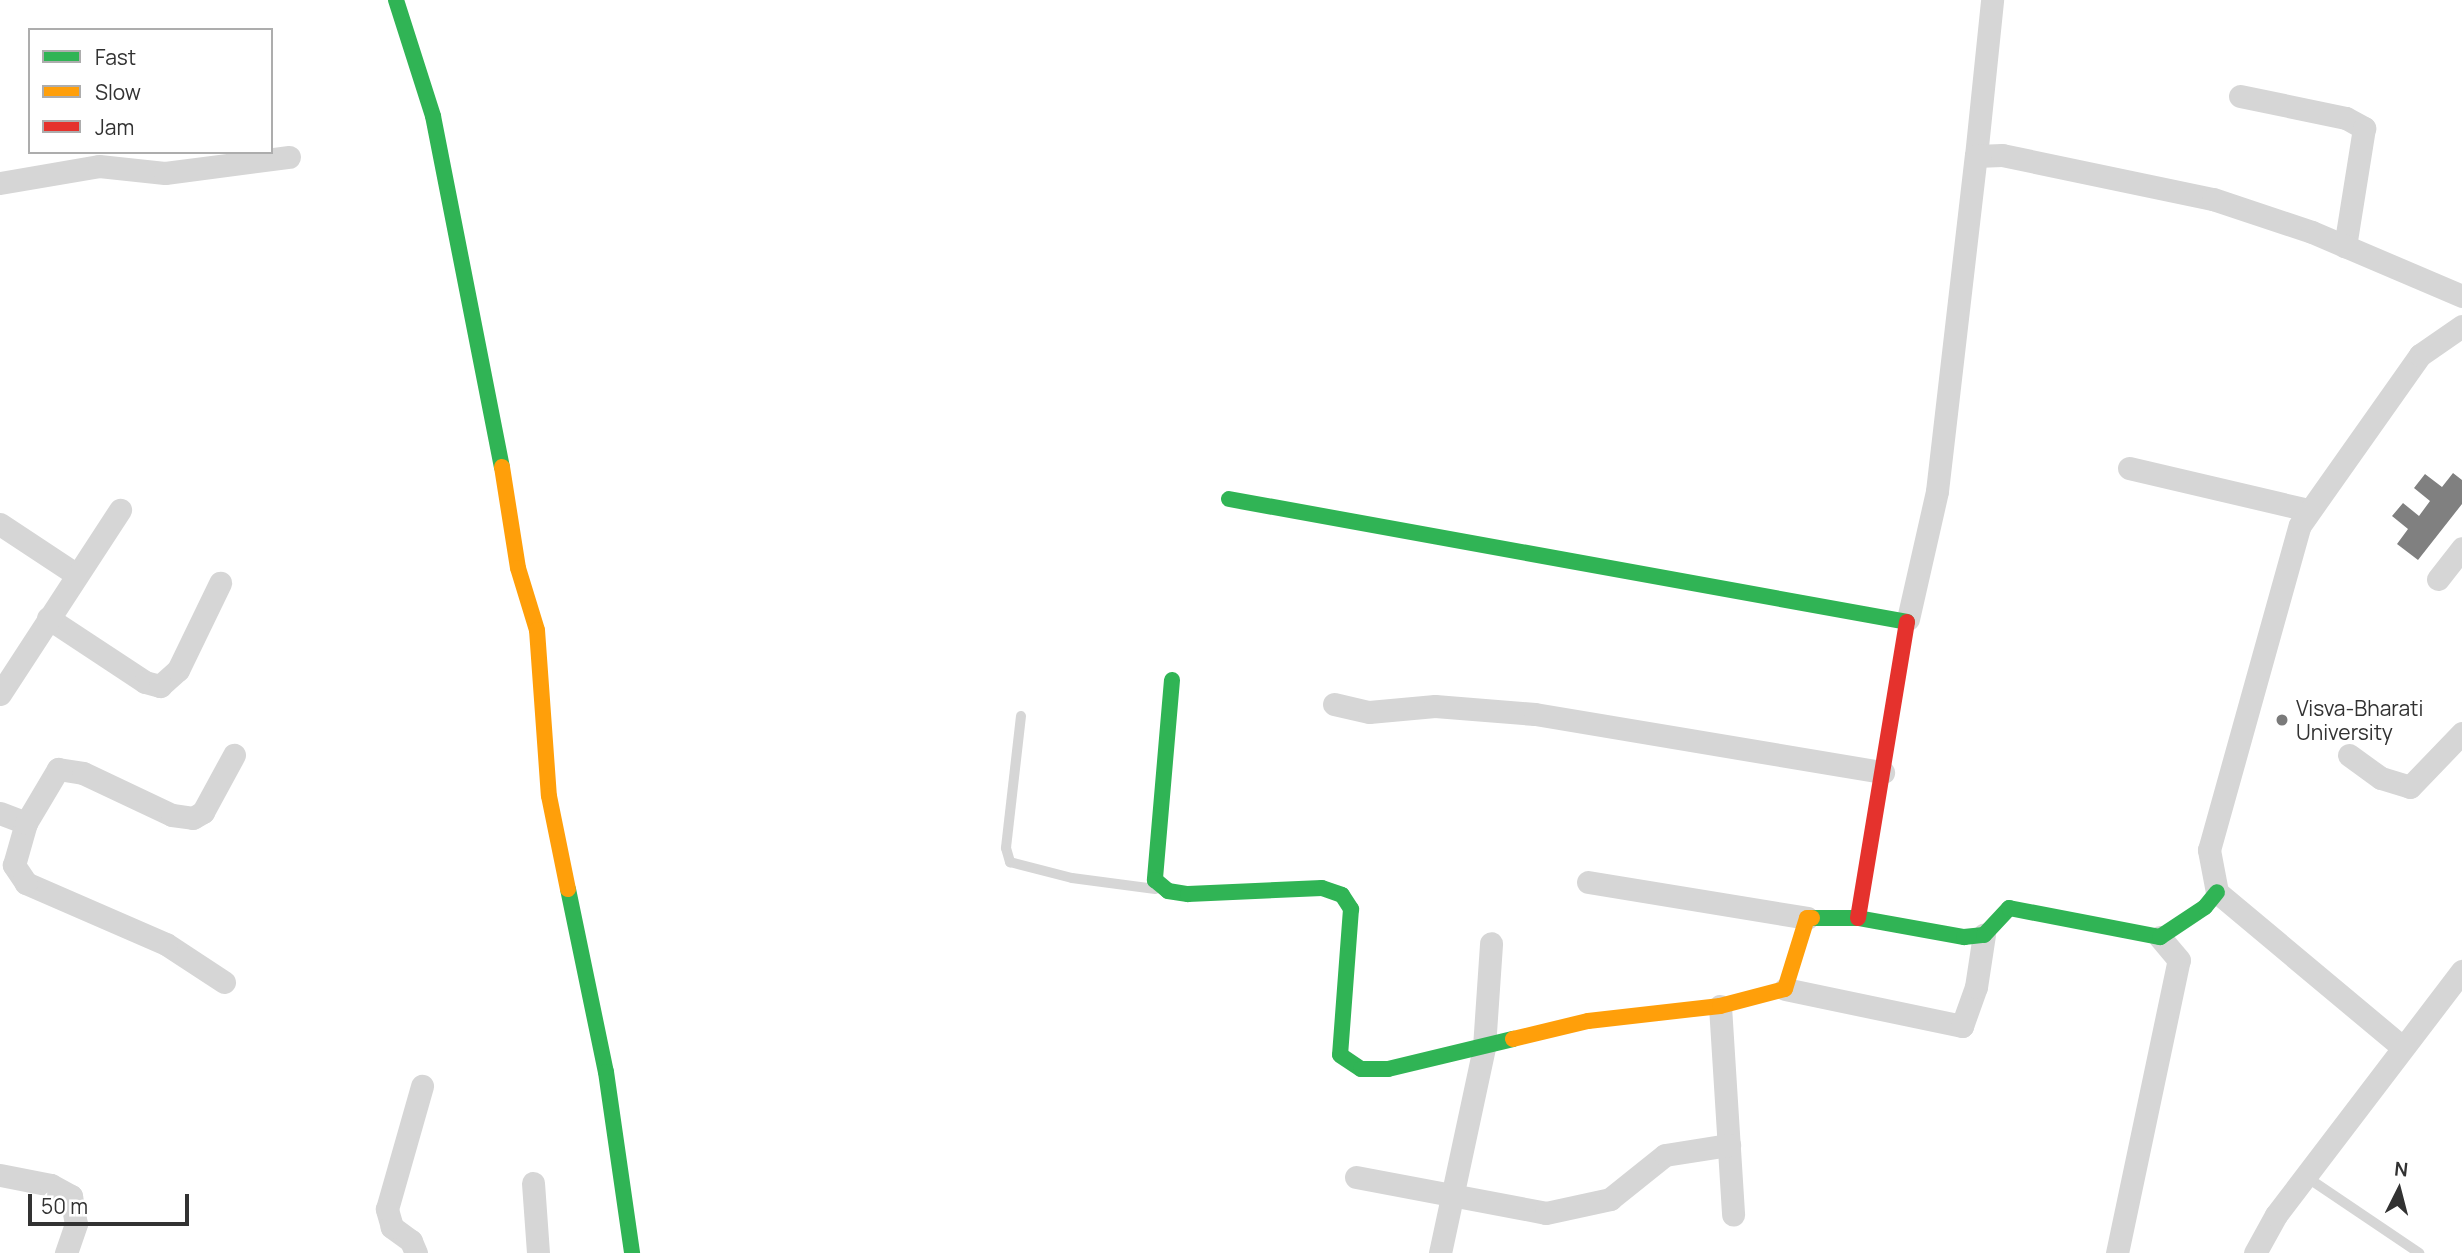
<!DOCTYPE html>
<style>
body{margin:0}
#map{position:relative;width:2462px;height:1253px;overflow:hidden;background:#fff;font-family:Manrope,sans-serif}
div>[style]{position:absolute}
.building>*{inset:0;background:#808080}
.lane>*{height:10px;margin:-5px;padding:0 5px;transform-origin:5px;border-radius:5px;background:#d6d6d6}
.street>*{height:23px;margin:-11.5px;padding:0 11.5px;transform-origin:11.5px;border-radius:11.5px;background:#d6d6d6}
.fast>*{height:16px;margin:-8px;padding:0 8px;transform-origin:8px;border-radius:8px;background:#30b455}
.slow>*{height:16px;margin:-8px;padding:0 8px;transform-origin:8px;border-radius:8px;background:#ff9f0a}
.jam>*{height:16px;margin:-8px;padding:0 8px;transform-origin:8px;border-radius:8px;background:#e5322d}
.dots>*{width:19px;height:19px;translate:-50% -50%;box-sizing:border-box;border:4px solid #fff;border-radius:50%}
span{translate:-50% -50%;white-space:nowrap;text-align:center;line-height:1.15;-webkit-text-stroke:7px #fff;paint-order:stroke}
.poi-label{font-size:21px;color:#323232}
.left{translate:0 -50%;text-align:left}
.legend{position:absolute;left:28px;top:28px;width:245px;height:126px;box-sizing:border-box;background:#fff;border:2px solid #adadad;margin:0;padding:9px 12px;list-style:none;font-size:21px;color:#323232}
.legend li{display:flex;align-items:center;gap:14px;height:35px}
.legend b{width:35px;border:2px solid #adadad}
.north{position:absolute;left:2364px;top:1155px;width:70px;height:70px;-webkit-text-stroke:5px #fff;paint-order:stroke;rotate:6deg;font-size:19px;font-weight:700;line-height:28px;text-align:center;color:#323232}
.north::after{content:'';display:block;margin:auto;width:24px;height:32px;background:#323232;clip-path:polygon(50% 0,100% 100%,50% 72%,0 100%)}
.scale{position:absolute;left:28px;top:1194px;width:161px;height:32px;box-sizing:border-box;border:4px solid #323232;border-top:0;padding-left:9px;font-size:21px;line-height:24px;white-space:nowrap;color:#323232;-webkit-text-stroke:5px #fff;paint-order:stroke}
</style>
<div id="map">
<div class="building">
<i style="clip-path:polygon(2453px 473px,2462px 480px,2462px 504px,2418px 560px,2397px 544px,2408px 529px,2392px 516px,2403px 503px,2419px 516px,2430px 501px,2414px 488px,2425px 474px,2442px 487px)"></i>
</div>
<div class="lane">
<i style="left:1021px;top:716px;width:133px;rotate:96.5deg"></i>
<i style="left:1006px;top:848px;width:15px;rotate:74deg"></i>
<i style="left:1010px;top:862px;width:64px;rotate:14.5deg"></i>
<i style="left:1072px;top:878px;width:84px;rotate:7.5deg"></i>
<i style="left:2305px;top:1176px;width:138px;rotate:34deg"></i>
</div>
<div class="street">
<i style="left:2240px;top:96px;width:108px;rotate:11.7deg"></i>
<i style="left:2346px;top:118px;width:21px;rotate:29deg"></i>
<i style="left:2364px;top:128px;width:120px;rotate:99.1deg"></i>
<i style="left:1976px;top:156px;width:157px;rotate:-84.1deg"></i>
<i style="left:0;top:183px;width:100px;rotate:-9.7deg"></i>
<i style="left:99px;top:166px;width:66px;rotate:6.1deg"></i>
<i style="left:165px;top:173px;width:125px;rotate:-7.4deg"></i>
<i style="left:2129px;top:468px;width:184px;rotate:13.2deg"></i>
<i style="left:0;top:524px;width:92px;rotate:33.5deg"></i>
<i style="left:2438px;top:579px;width:39px;rotate:-52deg"></i>
<i style="left:48px;top:618px;width:116px;rotate:33.4deg"></i>
<i style="left:145px;top:682px;width:16px;rotate:15deg"></i>
<i style="left:160px;top:686px;width:24px;rotate:-42deg"></i>
<i style="left:178px;top:670px;width:97px;rotate:-64.2deg"></i>
<i style="left:1908px;top:619px;width:131px;rotate:-77.2deg"></i>
<i style="left:1937px;top:491px;width:337px;rotate:-83.4deg"></i>
<i style="left:1976px;top:156px;width:26px;rotate:-2deg"></i>
<i style="left:2002px;top:155px;width:216px;rotate:11.8deg"></i>
<i style="left:2213px;top:199px;width:104px;rotate:18.4deg"></i>
<i style="left:2312px;top:232px;width:163px;rotate:23.1deg"></i>
<i style="left:0;top:694px;width:220px;rotate:-56.9deg"></i>
<i style="left:1334px;top:704px;width:36px;rotate:13deg"></i>
<i style="left:1369px;top:712px;width:66px;rotate:-5.2deg"></i>
<i style="left:1435px;top:706px;width:100px;rotate:4.6deg"></i>
<i style="left:1535px;top:714px;width:353px;rotate:9.5deg"></i>
<i style="left:2349px;top:755px;width:39px;rotate:36deg"></i>
<i style="left:2381px;top:778px;width:30px;rotate:17deg"></i>
<i style="left:2410px;top:787px;width:75px;rotate:-46.1deg"></i>
<i style="left:0;top:813px;width:28px;rotate:21deg"></i>
<i style="left:1588px;top:882px;width:222px;rotate:9.3deg"></i>
<i style="left:224px;top:982px;width:69px;rotate:-146.8deg"></i>
<i style="left:166px;top:944px;width:153px;rotate:-156.5deg"></i>
<i style="left:26px;top:883px;width:22px;rotate:-124deg"></i>
<i style="left:14px;top:865px;width:44px;rotate:-74.1deg"></i>
<i style="left:26px;top:823px;width:63px;rotate:-59.3deg"></i>
<i style="left:58px;top:769px;width:25px;rotate:9deg"></i>
<i style="left:83px;top:773px;width:98px;rotate:25.3deg"></i>
<i style="left:172px;top:815px;width:21px;rotate:8deg"></i>
<i style="left:193px;top:818px;width:12px;rotate:-31deg"></i>
<i style="left:203px;top:812px;width:65px;rotate:-61.5deg"></i>
<i style="left:1785px;top:989px;width:181px;rotate:11.8deg"></i>
<i style="left:1962px;top:1026px;width:41px;rotate:-70.3deg"></i>
<i style="left:1976px;top:987px;width:53px;rotate:-81.3deg"></i>
<i style="left:1720px;top:1006px;width:209px;rotate:86.4deg"></i>
<i style="left:2401px;top:1046px;width:240px;rotate:-140.1deg"></i>
<i style="left:2217px;top:892px;width:43px;rotate:-100.8deg"></i>
<i style="left:2209px;top:850px;width:337px;rotate:-74.4deg"></i>
<i style="left:2300px;top:525px;width:208px;rotate:-54.8deg"></i>
<i style="left:2420px;top:355px;width:51px;rotate:-34.6deg"></i>
<i style="left:0;top:1175px;width:52px;rotate:11.1deg"></i>
<i style="left:51px;top:1185px;width:23px;rotate:29deg"></i>
<i style="left:71px;top:1196px;width:28px;rotate:80deg"></i>
<i style="left:76px;top:1224px;width:31px;rotate:109deg"></i>
<i style="left:1356px;top:1177px;width:193px;rotate:10.7deg"></i>
<i style="left:1546px;top:1213px;width:66px;rotate:-12.3deg"></i>
<i style="left:1610px;top:1199px;width:70px;rotate:-38.7deg"></i>
<i style="left:1665px;top:1155px;width:65px;rotate:-8.9deg"></i>
<i style="left:533px;top:1183px;width:70px;rotate:85.9deg"></i>
<i style="left:416px;top:1253px;width:13px;rotate:-113deg"></i>
<i style="left:411px;top:1241px;width:24px;rotate:-144deg"></i>
<i style="left:392px;top:1227px;width:19px;rotate:-106deg"></i>
<i style="left:387px;top:1209px;width:128px;rotate:-74.1deg"></i>
<i style="left:1440px;top:1253px;width:211px;rotate:-77.9deg"></i>
<i style="left:1484px;top:1047px;width:104px;rotate:-86.1deg"></i>
<i style="left:2117px;top:1253px;width:299px;rotate:-78.1deg"></i>
<i style="left:2179px;top:960px;width:30px;rotate:-130deg"></i>
<i style="left:2255px;top:1253px;width:43px;rotate:-61.1deg"></i>
<i style="left:2276px;top:1215px;width:307px;rotate:-52.7deg"></i>
</div>
<div class="fast">
<i style="left:396px;top:0;width:122px;rotate:72.3deg"></i>
<i style="left:433px;top:116px;width:358px;rotate:78.9deg"></i>
<i style="left:1229px;top:499px;width:689px;rotate:10.28deg"></i>
<i style="left:1172px;top:680px;width:201px;rotate:94.9deg"></i>
<i style="left:1155px;top:880px;width:17px;rotate:40deg"></i>
<i style="left:1168px;top:891px;width:20px;rotate:9deg"></i>
<i style="left:1188px;top:894px;width:134px;rotate:-2.6deg"></i>
<i style="left:1322px;top:888px;width:21px;rotate:19deg"></i>
<i style="left:1342px;top:895px;width:17px;rotate:57deg"></i>
<i style="left:1351px;top:909px;width:146px;rotate:94.3deg"></i>
<i style="left:1340px;top:1055px;width:25px;rotate:34deg"></i>
<i style="left:1361px;top:1069px;width:27px"></i>
<i style="left:1388px;top:1069px;width:129px;rotate:-13.5deg"></i>
<i style="left:568px;top:889px;width:187px;rotate:78.3deg"></i>
<i style="left:606px;top:1072px;width:183px;rotate:81.8deg"></i>
<i style="left:1812px;top:918px;width:46px"></i>
<i style="left:1858px;top:918px;width:108px;rotate:10.2deg"></i>
<i style="left:1964px;top:937px;width:20px;rotate:-6deg"></i>
<i style="left:1984px;top:935px;width:37px;rotate:-47deg"></i>
<i style="left:2009px;top:908px;width:154px;rotate:10.9deg"></i>
<i style="left:2160px;top:937px;width:54px;rotate:-33.7deg"></i>
<i style="left:2205px;top:907px;width:19px;rotate:-51deg"></i>
</div>
<div class="slow">
<i style="left:502px;top:467px;width:102px;rotate:81deg"></i>
<i style="left:518px;top:568px;width:65px;rotate:73deg"></i>
<i style="left:537px;top:630px;width:166px;rotate:85.9deg"></i>
<i style="left:549px;top:796px;width:95px;rotate:78.5deg"></i>
<i style="left:1513px;top:1039px;width:77px;rotate:-13.5deg"></i>
<i style="left:1588px;top:1021px;width:133px;rotate:-6.5deg"></i>
<i style="left:1720px;top:1006px;width:67px;rotate:-14.7deg"></i>
<i style="left:1785px;top:989px;width:74px;rotate:-72.8deg"></i>
<i style="left:1807px;top:918px;width:5px"></i>
</div>
<div class="jam">
<i style="left:1858px;top:918px;width:300px;rotate:-80.6deg"></i>
</div>
<div class="dots">
<i style="left:2282px;top:720px;background:#7a7a7a"></i>
</div>
<div class="poi-label">
<span class="left" style="left:2296px;top:720px">Visva-Bharati<br>University</span>
</div>
<ul class="legend">
<li><b style="height:9px;background:#30b455"></b>Fast</li>
<li><b style="height:9px;background:#ff9f0a"></b>Slow</li>
<li><b style="height:9px;background:#e5322d"></b>Jam</li>
</ul>
<div class="north">N</div>
<div class="scale">50 m</div>
</div>
